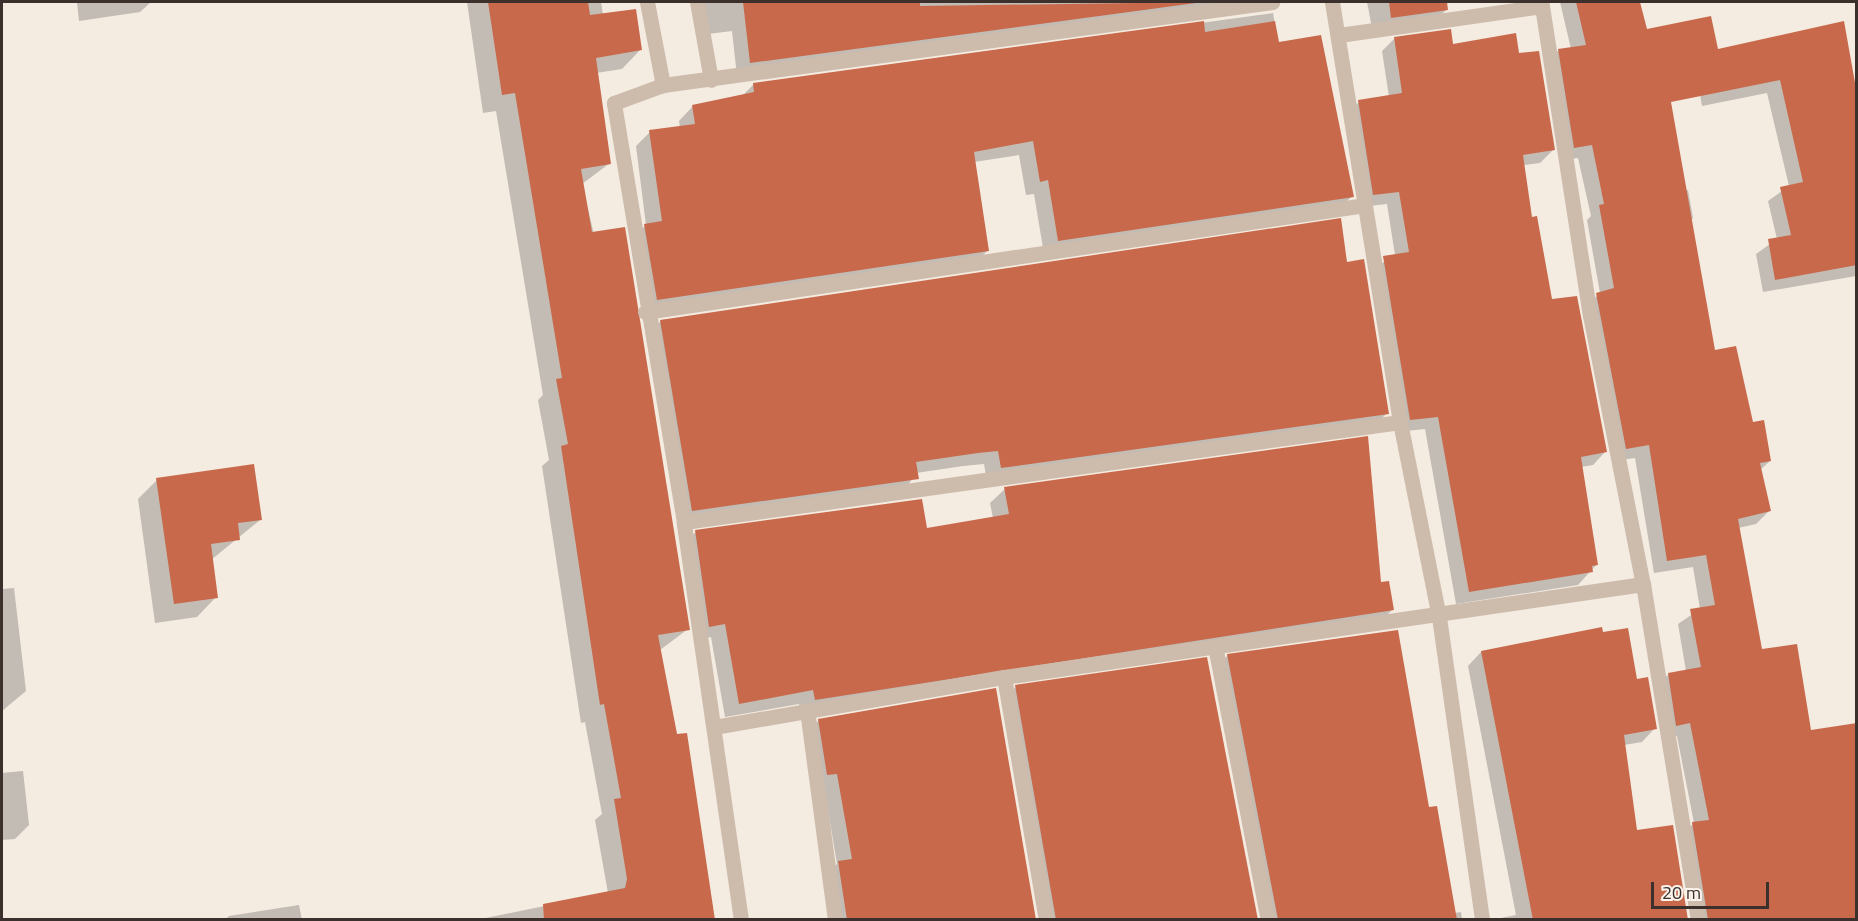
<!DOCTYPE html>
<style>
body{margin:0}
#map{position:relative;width:1858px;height:921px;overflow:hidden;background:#f4ebe1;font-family:"Titillium Web",sans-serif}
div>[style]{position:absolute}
.shadow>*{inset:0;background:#0003}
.building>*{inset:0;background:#c8694b}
.minor>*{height:15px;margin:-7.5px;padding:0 7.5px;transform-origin:7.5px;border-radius:7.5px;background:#cdbbac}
span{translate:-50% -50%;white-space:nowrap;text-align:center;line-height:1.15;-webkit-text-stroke:6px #fbf5ee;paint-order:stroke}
.frame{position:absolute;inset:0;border:3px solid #3b302b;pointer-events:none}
.scale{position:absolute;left:1651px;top:882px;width:118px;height:27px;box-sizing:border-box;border:3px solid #3b302b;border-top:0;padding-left:8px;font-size:18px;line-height:21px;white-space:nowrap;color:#3b302b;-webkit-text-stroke:4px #fbf5ee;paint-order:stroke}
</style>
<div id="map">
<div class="shadow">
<i style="clip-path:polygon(77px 2px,151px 2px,140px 12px,79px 21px)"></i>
<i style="clip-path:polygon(467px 2px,601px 2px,603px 15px,641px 49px,622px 69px,596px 73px,610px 163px,582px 184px,688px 629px,660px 650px,714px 920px,476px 920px,608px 893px,595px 820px,602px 814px,585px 722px,581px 723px,542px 466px,549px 460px,538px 400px,543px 395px,496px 111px,483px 113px)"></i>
<i style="clip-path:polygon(703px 2px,1259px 2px,737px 76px,732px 31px,708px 34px)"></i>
<i style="clip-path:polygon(1367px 2px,1445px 2px,1447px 9px,1433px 23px,1372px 28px)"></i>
<i style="clip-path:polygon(1560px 2px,1638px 2px,1682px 191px,1688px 190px,1693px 218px,1688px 223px,1713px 352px,1770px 461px,1760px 470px,1770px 510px,1756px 524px,1738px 528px,1761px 651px,1810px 732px,1856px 920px,1693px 920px,1679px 837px,1694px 823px,1677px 736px,1663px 738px,1655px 688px,1668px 675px,1686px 671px,1678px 624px,1700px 609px,1693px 567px,1654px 573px,1635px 458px,1613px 461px,1584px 308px,1600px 293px,1587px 220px,1591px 216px,1578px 158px,1561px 160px,1546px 63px,1559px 50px,1571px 49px)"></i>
<i style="clip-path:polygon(1273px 13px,1278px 44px,1352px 196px,1338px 211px,1044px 254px,1034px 194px,1026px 195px,1019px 155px,974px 162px,987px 251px,973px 265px,643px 314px,631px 240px,646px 225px,636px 146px,650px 132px,680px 128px,679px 121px,693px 106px,742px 96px,754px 84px)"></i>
<i style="clip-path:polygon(1395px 38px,1518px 55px,1553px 150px,1540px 163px,1523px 165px,1530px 219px,1551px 301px,1605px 452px,1593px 465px,1581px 467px,1597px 564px,1578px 585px,1456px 604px,1425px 429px,1397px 432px,1371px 270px,1395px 255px,1387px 204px,1361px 207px,1346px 115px,1359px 102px,1389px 97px,1382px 51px)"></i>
<i style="clip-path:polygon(1708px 52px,1856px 106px,1856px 276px,1763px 292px,1756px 254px,1777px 239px,1768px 201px,1789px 186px,1767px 93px,1702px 106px,1695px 65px)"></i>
<i style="clip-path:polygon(1346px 264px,1387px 413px,1373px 427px,987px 481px,984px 464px,963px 466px,916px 473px,903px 493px,678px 524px,647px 335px,661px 321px)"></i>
<i style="clip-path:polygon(157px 480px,260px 520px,211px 560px,216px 597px,197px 617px,155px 623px,138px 499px)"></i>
<i style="clip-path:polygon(1005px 489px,1380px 584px,1392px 610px,1378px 624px,801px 713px,799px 704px,725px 717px,711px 637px,695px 640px,681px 546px,696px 532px,926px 530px,993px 518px,990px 503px)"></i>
<i style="clip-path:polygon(14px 588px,26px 691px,2px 711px,2px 589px)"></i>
<i style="clip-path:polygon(1396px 631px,1428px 809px,1455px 913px,1461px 912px,1462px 920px,1262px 920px,1214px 669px,1227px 656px)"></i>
<i style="clip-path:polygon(1481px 652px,1636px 681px,1655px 728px,1642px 742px,1624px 745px,1636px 831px,1687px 920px,1491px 920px,1516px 915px,1468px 666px)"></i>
<i style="clip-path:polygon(1016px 687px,1256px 920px,1040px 920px,1003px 700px)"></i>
<i style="clip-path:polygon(819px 720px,1035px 920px,829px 920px,825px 876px,837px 864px,824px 786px,805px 734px)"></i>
<i style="clip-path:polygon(23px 771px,29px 825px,15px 839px,2px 840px,2px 773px)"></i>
<i style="clip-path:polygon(299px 905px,302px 920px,225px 920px,229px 916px)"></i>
</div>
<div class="building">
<i style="clip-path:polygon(488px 2px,588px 2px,590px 15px,636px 9px,642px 50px,596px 58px,611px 164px,581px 169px,592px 232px,625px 227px,690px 630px,658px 635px,677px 734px,687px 733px,715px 920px,544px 920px,543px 904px,625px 888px,627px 879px,614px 799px,621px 798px,604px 704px,600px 705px,561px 446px,568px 444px,556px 379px,562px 378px,515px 93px,502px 95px)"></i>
<i style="clip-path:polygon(743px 2px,920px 2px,920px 6px,1203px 2px,750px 63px)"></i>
<i style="clip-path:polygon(1389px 2px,1447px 2px,1448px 10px,1391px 18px)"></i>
<i style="clip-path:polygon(1576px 2px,1640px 2px,1647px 29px,1711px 16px,1718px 49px,1844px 21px,1857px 94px,1857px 265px,1775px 280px,1768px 239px,1791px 235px,1780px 187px,1803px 182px,1780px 80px,1671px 102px,1715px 350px,1736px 346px,1753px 422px,1764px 420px,1771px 461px,1760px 463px,1771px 511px,1738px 519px,1762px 649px,1797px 644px,1811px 730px,1857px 723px,1857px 920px,1708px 920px,1692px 822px,1709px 820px,1690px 723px,1676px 726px,1668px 673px,1701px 667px,1690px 609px,1715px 605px,1706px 555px,1667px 561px,1649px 445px,1626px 449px,1596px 293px,1614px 288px,1599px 205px,1604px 204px,1592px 145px,1574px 148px,1558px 49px,1586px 45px)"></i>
<i style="clip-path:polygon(1204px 21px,1205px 32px,1275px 21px,1279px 42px,1321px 35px,1354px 197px,1058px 241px,1048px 180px,1040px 182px,1033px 141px,974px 152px,989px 251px,657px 300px,644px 224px,662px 221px,649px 130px,695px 124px,692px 105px,754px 92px,753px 83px)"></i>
<i style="clip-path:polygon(1451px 29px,1453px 44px,1516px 33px,1519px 53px,1539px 51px,1555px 150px,1523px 155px,1532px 217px,1537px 216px,1552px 299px,1577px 296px,1607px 452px,1581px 457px,1598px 565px,1592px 566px,1593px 572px,1469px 592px,1438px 417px,1410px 420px,1383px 256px,1409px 252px,1399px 192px,1373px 195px,1358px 100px,1402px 93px,1394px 37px)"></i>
<i style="clip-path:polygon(1341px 218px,1347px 262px,1364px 259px,1389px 414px,1001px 468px,998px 451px,978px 453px,916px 462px,919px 479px,692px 511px,660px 320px)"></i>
<i style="clip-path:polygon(1368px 436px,1381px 582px,1389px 581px,1394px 610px,815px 700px,813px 690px,739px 704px,725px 624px,709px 627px,695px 530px,922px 499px,927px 528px,1009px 514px,1004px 487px)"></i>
<i style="clip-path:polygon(254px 464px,262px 520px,238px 523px,240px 540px,211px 544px,218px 598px,174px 604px,156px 478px)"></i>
<i style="clip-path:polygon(1602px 627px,1603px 632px,1628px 628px,1637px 679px,1648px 677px,1657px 729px,1624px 735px,1637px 830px,1673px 825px,1688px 920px,1533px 920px,1481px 651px)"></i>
<i style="clip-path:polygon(1398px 630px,1429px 807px,1437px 806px,1457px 920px,1278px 920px,1227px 654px)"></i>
<i style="clip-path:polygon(1207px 657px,1258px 920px,1056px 920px,1015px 685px)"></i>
<i style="clip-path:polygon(996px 688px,1036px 920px,847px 920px,838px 861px,852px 859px,837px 774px,827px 775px,818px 719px)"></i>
</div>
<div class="minor">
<i style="left:647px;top:2px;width:85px;rotate:79.1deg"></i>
<i style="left:697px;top:2px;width:79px;rotate:79.8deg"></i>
<i style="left:1332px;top:2px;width:425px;rotate:80.8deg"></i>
<i style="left:1400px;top:422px;width:199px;rotate:78.7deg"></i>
<i style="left:1439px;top:617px;width:306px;rotate:81.9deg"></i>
<i style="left:1339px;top:35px;width:205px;rotate:-8.1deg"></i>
<i style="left:1542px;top:6px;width:313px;rotate:81.2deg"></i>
<i style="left:1590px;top:315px;width:274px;rotate:78.9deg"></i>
<i style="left:1643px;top:584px;width:340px;rotate:80.7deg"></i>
<i style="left:645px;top:312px;width:728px;rotate:-8.45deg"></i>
<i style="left:684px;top:522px;width:723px;rotate:-7.95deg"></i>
<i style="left:1216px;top:651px;width:274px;rotate:79.1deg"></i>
<i style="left:1004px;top:677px;width:247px;rotate:80.2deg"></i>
<i style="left:807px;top:710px;width:212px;rotate:82.4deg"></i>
<i style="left:714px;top:727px;width:294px;rotate:-9.8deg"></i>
<i style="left:1004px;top:677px;width:646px;rotate:-8.28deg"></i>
<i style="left:741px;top:920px;width:402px;rotate:-98.2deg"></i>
<i style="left:684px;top:522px;width:425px;rotate:-99.5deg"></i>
<i style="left:614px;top:103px;width:52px;rotate:-20.2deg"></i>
<i style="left:663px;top:85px;width:615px;rotate:-7.76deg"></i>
</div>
<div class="frame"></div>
<div class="scale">20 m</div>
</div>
